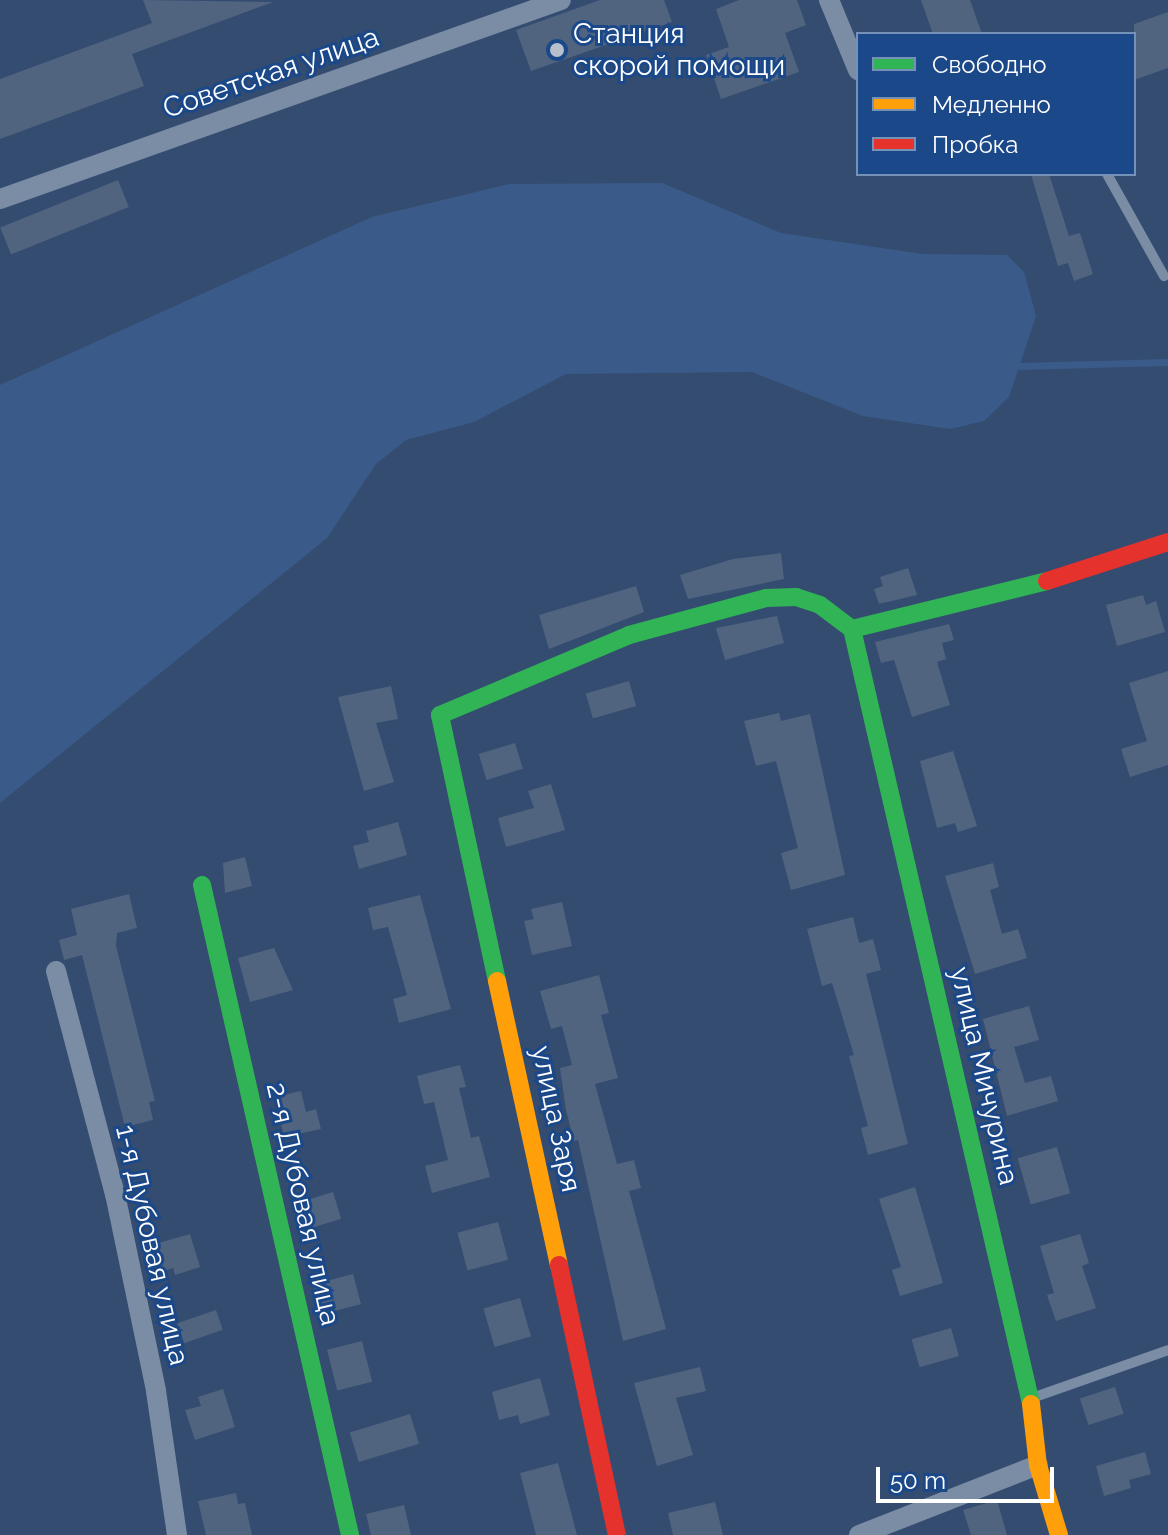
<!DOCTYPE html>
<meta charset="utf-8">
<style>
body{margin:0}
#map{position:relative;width:1168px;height:1535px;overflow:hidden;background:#344c70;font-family:Raleway,sans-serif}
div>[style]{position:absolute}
.water>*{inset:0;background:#3a5b89}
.stream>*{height:7px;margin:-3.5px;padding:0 3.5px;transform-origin:3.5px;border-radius:3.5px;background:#3a5b89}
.building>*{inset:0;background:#506480;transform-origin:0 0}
.lane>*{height:10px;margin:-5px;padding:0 5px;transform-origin:5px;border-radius:5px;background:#7b8ca5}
.street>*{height:20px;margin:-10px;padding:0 10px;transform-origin:10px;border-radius:10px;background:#7b8ca5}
.fast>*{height:18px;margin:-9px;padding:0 9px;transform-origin:9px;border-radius:9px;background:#30b455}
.slow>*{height:18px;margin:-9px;padding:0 9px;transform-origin:9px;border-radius:9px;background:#ff9f0a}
.jam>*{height:18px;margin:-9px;padding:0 9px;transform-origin:9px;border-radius:9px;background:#e5322d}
.dots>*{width:22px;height:22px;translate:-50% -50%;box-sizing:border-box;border:4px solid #1b4888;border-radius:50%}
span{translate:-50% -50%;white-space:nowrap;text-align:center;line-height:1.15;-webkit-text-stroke:6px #1b4888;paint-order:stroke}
.poi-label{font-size:28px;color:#fff}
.left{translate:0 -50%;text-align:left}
.street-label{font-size:28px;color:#fff}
.legend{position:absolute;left:856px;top:32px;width:280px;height:144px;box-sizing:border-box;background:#1b4888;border:2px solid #7691b8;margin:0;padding:10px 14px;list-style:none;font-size:24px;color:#fff}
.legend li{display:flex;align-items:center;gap:16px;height:40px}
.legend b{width:40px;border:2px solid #7691b8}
.scale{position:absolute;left:876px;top:1467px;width:178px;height:36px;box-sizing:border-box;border:4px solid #fff;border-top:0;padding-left:10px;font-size:24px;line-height:28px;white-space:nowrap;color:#fff;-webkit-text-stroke:6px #1b4888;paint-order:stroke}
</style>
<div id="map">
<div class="water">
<i style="clip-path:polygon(662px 183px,781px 233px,922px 254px,1007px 255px,1024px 272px,1036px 316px,1009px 397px,984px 421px,950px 429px,863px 416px,752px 372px,566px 374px,474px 422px,406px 440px,376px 464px,327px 538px,0 803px,0 385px,372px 217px,509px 184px)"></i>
</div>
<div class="stream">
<i style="left:1019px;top:366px;width:149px;rotate:-1.5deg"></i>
</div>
<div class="building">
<i style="clip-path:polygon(143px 0,273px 2px,132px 54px,144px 86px,0 139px,0 79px,152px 23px)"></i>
<i style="clip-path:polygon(600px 0,664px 0,672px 22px,531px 71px,516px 30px)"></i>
<i style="clip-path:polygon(739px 0,797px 0,806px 25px,785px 33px,799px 72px,721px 99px,706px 55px,729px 47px,716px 9px)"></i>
<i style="clip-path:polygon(921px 0,970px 0,982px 34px,933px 34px)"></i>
<i style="clip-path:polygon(1168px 12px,1168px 68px,1134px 80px,1134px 24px)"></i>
<i style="clip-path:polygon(1031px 174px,1049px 174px,1069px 236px,1080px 233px,1093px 274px,1074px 281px,1068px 263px,1058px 266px)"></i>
<i style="left:118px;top:180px;width:29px;height:127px;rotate:68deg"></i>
<i style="clip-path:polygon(781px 553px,784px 579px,688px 599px,680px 575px,733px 559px)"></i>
<i style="clip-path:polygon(908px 568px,917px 595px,879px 604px,874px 589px,883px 586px,880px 577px)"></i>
<i style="clip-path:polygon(636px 586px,644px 612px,549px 649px,539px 615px)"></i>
<i style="clip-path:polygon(1143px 595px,1146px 605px,1156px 601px,1165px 632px,1117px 646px,1106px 605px)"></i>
<i style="clip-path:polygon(777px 616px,784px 643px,725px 660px,716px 628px)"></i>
<i style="clip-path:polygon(949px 624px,954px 640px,942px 643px,946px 659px,937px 662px,950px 705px,912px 717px,894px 660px,881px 663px,875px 642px)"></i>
<i style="clip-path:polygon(1168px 671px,1168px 765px,1130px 777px,1121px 749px,1147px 741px,1129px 683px)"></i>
<i style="left:629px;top:681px;width:26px;height:45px;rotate:74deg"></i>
<i style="clip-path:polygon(391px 686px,398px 719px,376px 723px,394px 782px,364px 791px,338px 697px)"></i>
<i style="clip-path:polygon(779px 713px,781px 721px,810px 714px,845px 875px,791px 890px,781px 853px,798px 848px,776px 761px,756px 766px,744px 721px)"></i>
<i style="left:515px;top:743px;width:27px;height:38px;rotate:73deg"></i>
<i style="clip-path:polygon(953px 751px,977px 826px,958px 832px,955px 823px,937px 828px,920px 761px)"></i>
<i style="clip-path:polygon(551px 784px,565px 830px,506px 847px,498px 818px,534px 808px,528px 791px)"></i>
<i style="clip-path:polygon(398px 822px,407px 855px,359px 869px,353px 846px,369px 842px,366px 831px)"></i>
<i style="clip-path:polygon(245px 857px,252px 886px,225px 893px,223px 863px)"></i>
<i style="clip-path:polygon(993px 863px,999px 887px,990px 890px,1002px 934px,1018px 929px,1027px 958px,975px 974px,945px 876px)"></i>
<i style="clip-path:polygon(129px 894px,137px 928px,117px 933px,116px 946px,155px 1101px,149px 1102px,153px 1120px,125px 1127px,82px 955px,64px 960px,59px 940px,77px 935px,71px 909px)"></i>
<i style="clip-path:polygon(420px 895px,451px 1009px,399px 1023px,393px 999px,407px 995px,388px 927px,373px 930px,368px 908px)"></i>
<i style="clip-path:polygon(562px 902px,572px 946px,532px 955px,524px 921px,534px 919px,531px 909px)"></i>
<i style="clip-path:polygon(853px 917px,859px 943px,873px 939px,881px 970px,866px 974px,908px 1144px,868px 1155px,861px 1128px,868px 1126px,849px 1056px,854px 1055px,832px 983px,822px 986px,807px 929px)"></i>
<i style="clip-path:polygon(274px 948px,293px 990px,250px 1002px,238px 958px)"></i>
<i style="clip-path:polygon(599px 975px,609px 1013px,601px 1015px,618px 1078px,595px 1084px,617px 1164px,634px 1160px,641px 1188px,629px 1191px,666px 1329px,623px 1341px,578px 1140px,574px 1141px,566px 1110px,560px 1068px,572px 1065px,562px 1026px,551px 1029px,540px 991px)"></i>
<i style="clip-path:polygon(1029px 1006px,1039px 1040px,1014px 1047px,1025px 1083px,1051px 1076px,1058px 1101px,1007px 1116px,983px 1019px)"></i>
<i style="clip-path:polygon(460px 1065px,466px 1087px,459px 1088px,471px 1138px,479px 1136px,490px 1177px,432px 1193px,425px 1166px,448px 1160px,434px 1102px,424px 1104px,417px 1076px)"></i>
<i style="clip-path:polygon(301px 1091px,306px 1112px,316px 1109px,321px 1129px,284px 1137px,275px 1097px)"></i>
<i style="left:1057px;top:1147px;width:48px;height:41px;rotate:74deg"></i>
<i style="clip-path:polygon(915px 1187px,943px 1283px,900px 1296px,892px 1270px,901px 1267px,879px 1199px)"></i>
<i style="left:333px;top:1192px;width:28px;height:39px;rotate:73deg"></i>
<i style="left:498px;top:1222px;width:39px;height:42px;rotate:75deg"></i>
<i style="clip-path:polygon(190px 1234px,200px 1267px,175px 1275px,173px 1268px,163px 1271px,155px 1244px)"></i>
<i style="clip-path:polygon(1080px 1234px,1089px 1263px,1082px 1266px,1096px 1308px,1056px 1321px,1047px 1295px,1054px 1293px,1040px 1246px)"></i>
<i style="left:353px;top:1274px;width:31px;height:41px;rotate:75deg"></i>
<i style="left:520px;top:1298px;width:40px;height:38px;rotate:74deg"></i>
<i style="left:216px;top:1310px;width:21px;height:41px;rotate:71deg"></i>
<i style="left:951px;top:1328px;width:29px;height:41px;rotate:74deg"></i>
<i style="left:362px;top:1341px;width:42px;height:36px;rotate:76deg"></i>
<i style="clip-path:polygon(700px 1367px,706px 1391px,676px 1398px,693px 1455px,657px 1466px,634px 1383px)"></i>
<i style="clip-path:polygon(540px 1378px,550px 1415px,520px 1424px,518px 1415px,499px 1420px,492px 1392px)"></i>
<i style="left:1115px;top:1387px;width:28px;height:37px;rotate:72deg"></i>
<i style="clip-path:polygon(223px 1389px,235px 1427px,195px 1440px,185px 1410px,201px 1406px,198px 1397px)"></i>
<i style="left:410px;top:1414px;width:31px;height:63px;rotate:73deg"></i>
<i style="clip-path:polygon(1145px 1452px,1151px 1474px,1129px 1480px,1131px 1488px,1104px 1496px,1096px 1466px)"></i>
<i style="clip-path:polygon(558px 1463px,577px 1535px,536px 1535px,520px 1473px)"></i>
<i style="clip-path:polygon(236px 1493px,238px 1504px,245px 1503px,252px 1535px,206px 1535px,198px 1501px)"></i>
<i style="clip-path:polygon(997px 1500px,1007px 1535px,971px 1535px,963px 1510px)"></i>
<i style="clip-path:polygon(715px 1502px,723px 1535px,673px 1535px,668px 1513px)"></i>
<i style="clip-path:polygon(404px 1505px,411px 1535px,371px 1535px,366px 1514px)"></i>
</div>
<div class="lane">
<i style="left:1107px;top:174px;width:117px;rotate:60.8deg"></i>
<i style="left:1032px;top:1398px;width:144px;rotate:-19.4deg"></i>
</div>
<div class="street">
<i style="left:829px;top:0;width:76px;rotate:67.5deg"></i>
<i style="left:0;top:199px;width:595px;rotate:-19.53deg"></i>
<i style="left:56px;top:971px;width:231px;rotate:75.2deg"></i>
<i style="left:115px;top:1194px;width:201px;rotate:78.2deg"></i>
<i style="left:156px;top:1391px;width:146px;rotate:81.7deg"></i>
<i style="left:859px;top:1535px;width:192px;rotate:-21.4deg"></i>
</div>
<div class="fast">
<i style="left:852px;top:629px;width:795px;rotate:76.99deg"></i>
<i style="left:202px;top:885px;width:667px;rotate:77.17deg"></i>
<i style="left:497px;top:981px;width:272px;rotate:-102.1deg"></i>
<i style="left:440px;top:715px;width:205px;rotate:-22.9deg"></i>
<i style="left:629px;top:635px;width:142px;rotate:-15.1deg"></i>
<i style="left:766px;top:598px;width:30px;rotate:-2deg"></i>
<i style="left:796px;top:597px;width:25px;rotate:18deg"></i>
<i style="left:820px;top:605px;width:40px;rotate:37deg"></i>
<i style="left:852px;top:629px;width:201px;rotate:-13.8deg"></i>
</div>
<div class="slow">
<i style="left:497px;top:981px;width:291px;rotate:77.7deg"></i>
<i style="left:1031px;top:1404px;width:61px;rotate:83.5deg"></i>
<i style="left:1038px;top:1465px;width:73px;rotate:73.3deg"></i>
</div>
<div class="jam">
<i style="left:1047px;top:581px;width:127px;rotate:-17.9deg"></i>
<i style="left:559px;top:1265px;width:276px;rotate:77.9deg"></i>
</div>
<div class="dots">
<i style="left:557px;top:50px;background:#b8c0cd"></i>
</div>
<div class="poi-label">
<span class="left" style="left:573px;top:50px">Станция<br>скорой помощи</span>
</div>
<div class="street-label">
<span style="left:271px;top:73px;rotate:-19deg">Советская улица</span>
<span style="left:984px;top:1076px;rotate:77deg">улица Мичурина</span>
<span style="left:556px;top:1119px;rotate:78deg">улица Заря</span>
<span style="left:303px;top:1204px;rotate:77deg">2-я Дубовая улица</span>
<span style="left:152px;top:1245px;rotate:77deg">1-я Дубовая улица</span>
</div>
<ul class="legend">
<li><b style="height:10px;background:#30b455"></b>Свободно</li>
<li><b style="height:10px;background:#ff9f0a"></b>Медленно</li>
<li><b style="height:10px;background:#e5322d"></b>Пробка</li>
</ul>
<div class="scale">50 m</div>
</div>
